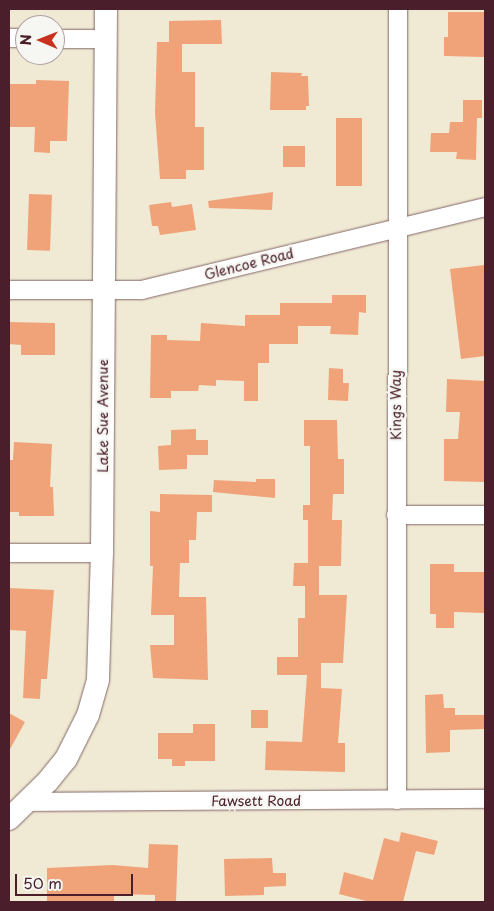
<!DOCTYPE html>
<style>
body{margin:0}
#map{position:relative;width:494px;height:911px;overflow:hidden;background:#f0ead5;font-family:"Playpen Sans",sans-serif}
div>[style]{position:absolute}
.building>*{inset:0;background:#f0a379;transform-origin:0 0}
.roads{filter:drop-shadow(0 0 1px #846666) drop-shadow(0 0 1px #846666)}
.minor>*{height:18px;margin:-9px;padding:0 9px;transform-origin:9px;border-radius:9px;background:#fff}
.tertiary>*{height:22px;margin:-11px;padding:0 11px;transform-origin:11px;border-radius:11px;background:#fff}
span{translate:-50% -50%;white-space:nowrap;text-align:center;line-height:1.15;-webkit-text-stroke:5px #f6f6f2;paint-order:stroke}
.street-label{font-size:14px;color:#4a1f2b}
.frame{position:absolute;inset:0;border:10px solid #4a1f2b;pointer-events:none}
.north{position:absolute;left:15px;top:15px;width:50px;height:50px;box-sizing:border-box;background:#f6f6f2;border:1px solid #b1a0a2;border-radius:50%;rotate:271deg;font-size:14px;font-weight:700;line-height:20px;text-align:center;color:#4a1f2b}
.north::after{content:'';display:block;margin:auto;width:18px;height:22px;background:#c8321e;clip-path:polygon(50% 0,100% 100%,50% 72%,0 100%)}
.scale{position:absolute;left:15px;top:874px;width:118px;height:22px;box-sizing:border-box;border:2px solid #4a1f2b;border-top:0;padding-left:6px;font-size:15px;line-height:18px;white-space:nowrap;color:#4a1f2b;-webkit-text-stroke:4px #f6f6f2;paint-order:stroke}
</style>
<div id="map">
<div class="building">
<i style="clip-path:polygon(448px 12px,485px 12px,484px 57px,444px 56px,444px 37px,448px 37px)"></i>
<i style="clip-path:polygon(221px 20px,222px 44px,182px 44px,182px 72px,195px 72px,195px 127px,204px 127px,204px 170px,186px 170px,186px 179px,160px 179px,155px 113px,157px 42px,169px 42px,169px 21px)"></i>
<i style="clip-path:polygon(271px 72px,302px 73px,301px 76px,308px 76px,309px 106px,306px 106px,306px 110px,270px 110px)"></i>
<i style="clip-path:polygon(36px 80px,69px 81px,67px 141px,50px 141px,50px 153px,34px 152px,35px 127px,9px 127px,9px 84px,36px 84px)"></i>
<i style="clip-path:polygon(463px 100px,482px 100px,482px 118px,477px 118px,476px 160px,456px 159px,457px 152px,430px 152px,431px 133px,449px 133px,450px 122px,463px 122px)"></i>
<i style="left:336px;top:118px;width:26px;height:68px"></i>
<i style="left:283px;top:146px;width:22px;height:21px"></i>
<i style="clip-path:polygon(273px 192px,272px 210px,209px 208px,208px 201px)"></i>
<i style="left:29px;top:194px;width:23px;height:56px;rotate:2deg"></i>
<i style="clip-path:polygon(171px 202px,172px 207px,192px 204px,196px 230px,160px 235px,158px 226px,152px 226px,149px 205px)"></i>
<i style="clip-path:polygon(484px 265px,485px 356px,461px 359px,450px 269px)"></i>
<i style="clip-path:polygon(332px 295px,366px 295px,366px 313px,359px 312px,358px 335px,330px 334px,331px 326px,298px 326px,298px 344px,269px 344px,269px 363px,258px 363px,258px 401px,244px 401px,244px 381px,216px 380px,216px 386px,199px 385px,198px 391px,171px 391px,171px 398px,150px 398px,151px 335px,167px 335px,167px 340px,200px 341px,201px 323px,245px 326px,245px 315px,280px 315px,280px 303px,332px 303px)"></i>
<i style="clip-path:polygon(9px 322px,55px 323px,55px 355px,21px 355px,21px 345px,9px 344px)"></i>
<i style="clip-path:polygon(329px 368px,343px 369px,343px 383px,349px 383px,348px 401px,328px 400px)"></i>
<i style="clip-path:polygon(447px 379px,485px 381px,485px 482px,444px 481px,444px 439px,458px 439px,460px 412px,446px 412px)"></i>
<i style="clip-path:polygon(304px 420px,337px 420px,338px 459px,344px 459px,344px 494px,333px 494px,332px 520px,342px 520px,341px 566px,319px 566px,319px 595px,347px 595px,343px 663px,321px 663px,321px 688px,342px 689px,338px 743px,345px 743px,345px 772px,265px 770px,266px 741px,302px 742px,307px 675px,277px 675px,277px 657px,298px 657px,298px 618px,305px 618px,305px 586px,293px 586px,294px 563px,308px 563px,308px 520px,303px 520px,303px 505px,310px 505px,310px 446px,304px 446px)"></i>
<i style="clip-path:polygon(196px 429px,196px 440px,208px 440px,208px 455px,187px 455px,187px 469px,159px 470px,158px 446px,171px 445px,171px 430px)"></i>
<i style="clip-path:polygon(14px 442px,52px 444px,50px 487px,53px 487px,54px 516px,19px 516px,19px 512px,9px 512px,9px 460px,13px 460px)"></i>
<i style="clip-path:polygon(256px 479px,275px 479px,275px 498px,213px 492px,214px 480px,256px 482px)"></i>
<i style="clip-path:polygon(160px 494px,212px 495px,212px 512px,197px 512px,196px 540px,189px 540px,189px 563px,180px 563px,179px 597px,206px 597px,208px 680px,153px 678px,150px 645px,174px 645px,174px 615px,151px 615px,153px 566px,150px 566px,150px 511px,160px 512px)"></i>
<i style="clip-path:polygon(430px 564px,454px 564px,454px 572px,485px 572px,485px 613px,454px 612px,454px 628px,436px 628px,436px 614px,430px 614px)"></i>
<i style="clip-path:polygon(9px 588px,54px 590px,47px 679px,41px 679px,40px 699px,23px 698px,26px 631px,9px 630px)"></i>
<i style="clip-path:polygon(443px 694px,444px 708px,455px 708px,455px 715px,485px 715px,485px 729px,450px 730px,450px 752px,426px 753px,425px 695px)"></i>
<i style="left:251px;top:710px;width:17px;height:18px"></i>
<i style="clip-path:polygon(9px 713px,25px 722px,9px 751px)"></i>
<i style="clip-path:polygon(193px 724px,215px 724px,215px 761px,185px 761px,185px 766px,172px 766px,172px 759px,158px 759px,158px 733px,193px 733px)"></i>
<i style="clip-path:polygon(401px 832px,438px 841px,434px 855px,416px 851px,403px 902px,370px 902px,339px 894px,344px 872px,373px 880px,384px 838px,399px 842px)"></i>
<i style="clip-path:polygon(149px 844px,178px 845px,176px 902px,155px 901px,155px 895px,114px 894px,114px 902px,47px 902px,47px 868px,113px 865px,148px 868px)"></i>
<i style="clip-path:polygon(272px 858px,273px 873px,286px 873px,286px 886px,264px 887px,264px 895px,225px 896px,224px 859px)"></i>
</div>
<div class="roads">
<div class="minor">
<i style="left:9px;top:38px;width:16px"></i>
<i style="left:55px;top:39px;width:51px"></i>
<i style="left:9px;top:290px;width:133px"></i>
<i style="left:142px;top:290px;width:353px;rotate:-13.6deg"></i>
<i style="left:396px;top:515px;width:89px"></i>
<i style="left:9px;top:553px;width:93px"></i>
<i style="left:397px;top:800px;width:791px;rotate:-89.93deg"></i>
<i style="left:27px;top:802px;width:458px;rotate:-0.4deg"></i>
</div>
<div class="tertiary">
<i style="left:9px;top:819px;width:54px;rotate:-44.3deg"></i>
<i style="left:48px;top:781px;width:28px;rotate:-51deg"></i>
<i style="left:66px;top:759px;width:49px;rotate:-63.4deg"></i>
<i style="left:88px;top:715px;width:37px;rotate:-74deg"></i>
<i style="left:98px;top:679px;width:126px;rotate:-88.2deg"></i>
<i style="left:102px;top:553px;width:544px;rotate:-89.58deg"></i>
</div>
</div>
<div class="street-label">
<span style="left:249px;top:264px;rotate:-14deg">Glencoe Road</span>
<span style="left:396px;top:405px;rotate:-90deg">Kings Way</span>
<span style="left:103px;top:416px;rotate:-90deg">Lake Sue Avenue</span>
<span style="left:256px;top:801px">Fawsett Road</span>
</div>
<div class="frame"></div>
<div class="north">N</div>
<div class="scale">50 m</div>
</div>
